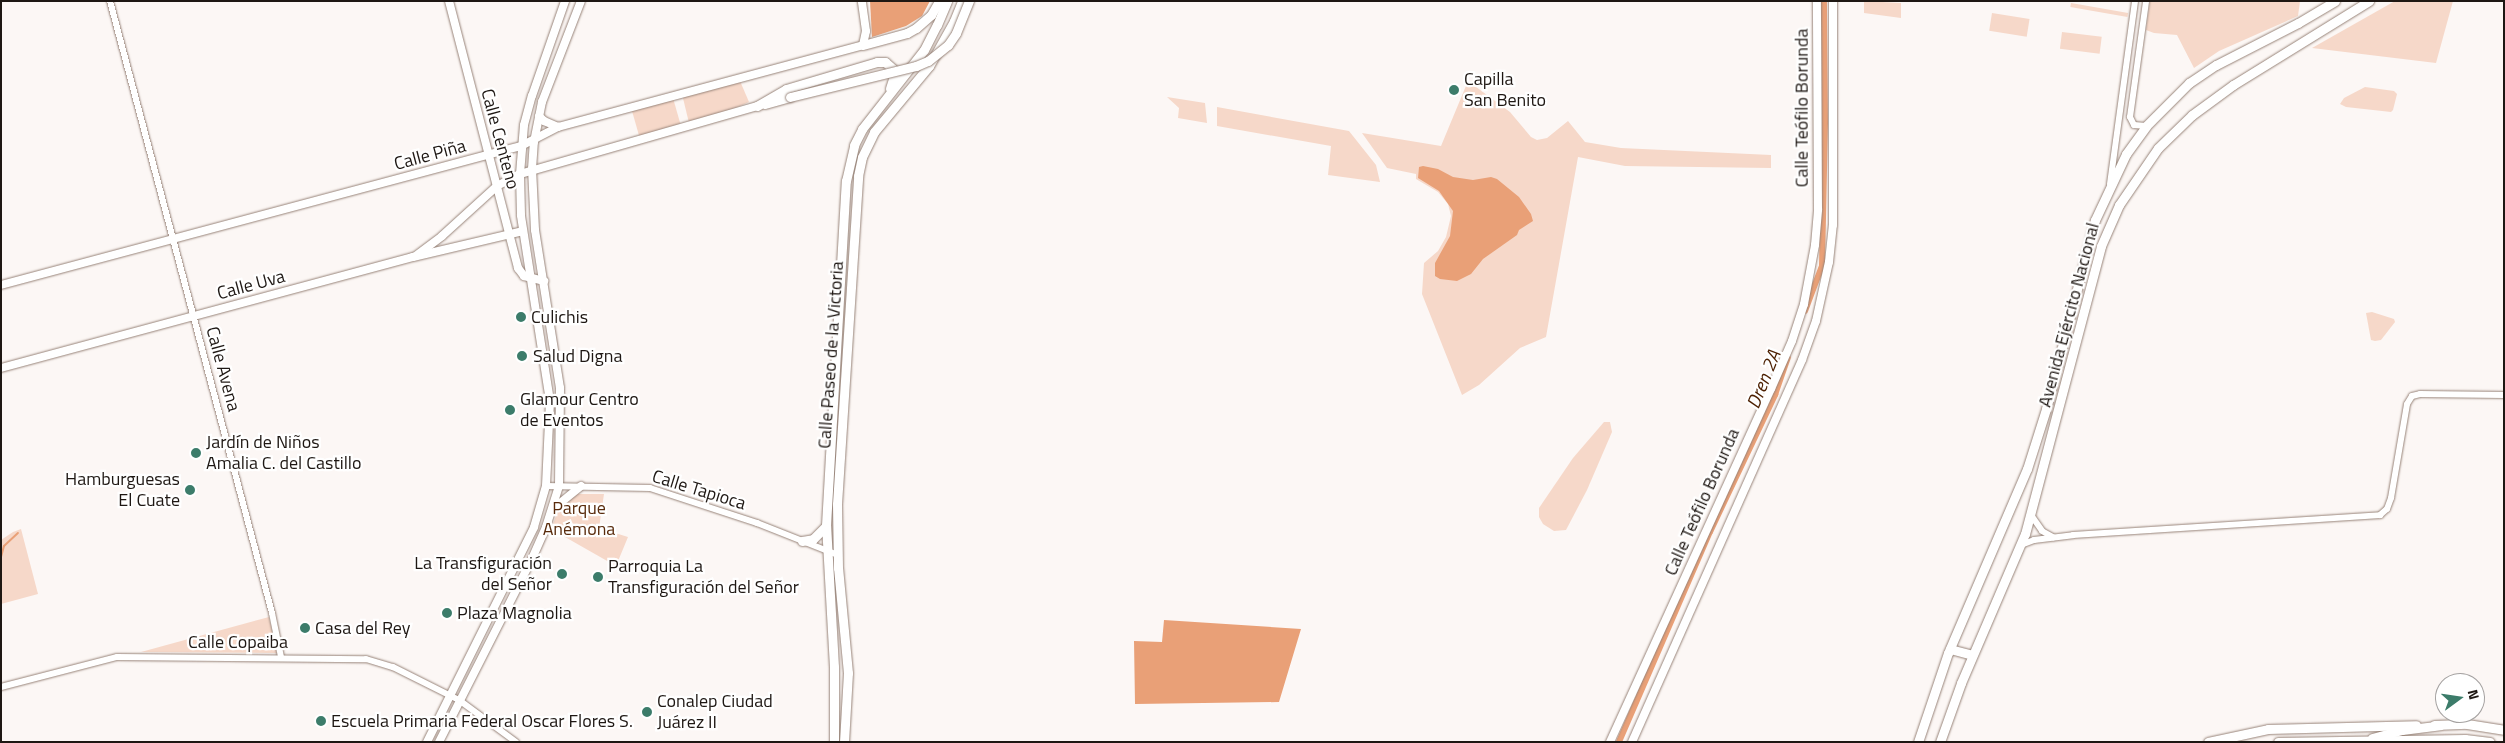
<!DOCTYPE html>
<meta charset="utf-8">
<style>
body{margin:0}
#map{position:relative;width:2505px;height:743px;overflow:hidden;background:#fcf7f5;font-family:"Titillium Web",sans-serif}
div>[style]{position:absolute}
.green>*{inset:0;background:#f6d8c9;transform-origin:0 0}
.water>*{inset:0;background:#e9a077}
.stream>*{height:2px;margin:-1px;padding:0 1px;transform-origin:1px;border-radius:1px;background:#e9a077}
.canal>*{height:5.5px;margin:-2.75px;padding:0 2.75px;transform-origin:2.75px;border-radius:2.75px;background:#e9a077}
.roads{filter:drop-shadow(0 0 1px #978378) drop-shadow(0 0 1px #978378)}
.tertiary>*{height:6px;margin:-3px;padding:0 3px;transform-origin:3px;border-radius:3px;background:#fff}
.secondary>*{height:8px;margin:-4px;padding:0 4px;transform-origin:4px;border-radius:4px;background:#fff}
.primary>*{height:9px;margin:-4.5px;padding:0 4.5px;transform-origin:4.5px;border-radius:4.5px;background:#fff}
.trunk>*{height:9px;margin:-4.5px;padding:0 4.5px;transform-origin:4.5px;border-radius:4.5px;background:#fff}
.bridges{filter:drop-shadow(0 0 1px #978378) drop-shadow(0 0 1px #978378)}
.primary-bridge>*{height:9px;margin:-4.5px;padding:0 4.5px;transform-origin:4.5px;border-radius:4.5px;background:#fff}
.dots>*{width:14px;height:14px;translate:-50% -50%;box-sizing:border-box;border:2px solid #fff;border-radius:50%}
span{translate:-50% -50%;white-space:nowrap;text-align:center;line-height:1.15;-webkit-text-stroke:4.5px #fff;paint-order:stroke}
.poi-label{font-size:18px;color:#1e1713}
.left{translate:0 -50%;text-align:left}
.right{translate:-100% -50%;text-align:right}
.street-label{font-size:18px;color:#1e1713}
.park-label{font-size:18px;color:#592b0c}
.water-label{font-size:19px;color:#4c1f00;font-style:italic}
.frame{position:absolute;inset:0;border:2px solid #1e1713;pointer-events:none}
.north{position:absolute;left:2435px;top:673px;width:50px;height:50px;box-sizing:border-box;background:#fff;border:1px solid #a5a2a1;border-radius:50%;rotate:76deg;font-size:14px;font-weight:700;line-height:20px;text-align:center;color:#1e1713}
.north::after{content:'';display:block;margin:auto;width:18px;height:22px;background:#3c7c6a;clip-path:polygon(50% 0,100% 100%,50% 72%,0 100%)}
</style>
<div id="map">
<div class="green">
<i style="clip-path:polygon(1864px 1px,1901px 3px,1901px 18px,1864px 13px)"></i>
<i style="clip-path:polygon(2150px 1px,2300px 1px,2298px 16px,2219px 51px,2194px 68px,2177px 35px,2154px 33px,2146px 30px)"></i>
<i style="clip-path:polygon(2395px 1px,2453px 1px,2436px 63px,2312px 48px)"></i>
<i style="left:2071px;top:3px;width:58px;height:4px;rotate:10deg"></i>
<i style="left:1992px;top:13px;width:38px;height:18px;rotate:9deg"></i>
<i style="left:2062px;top:32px;width:40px;height:17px;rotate:7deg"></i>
<i style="clip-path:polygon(740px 81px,749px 102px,720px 115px,689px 123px,682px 94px)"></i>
<i style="clip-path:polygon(1468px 81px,1510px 112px,1531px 137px,1537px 140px,1547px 138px,1568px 121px,1585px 142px,1621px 148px,1771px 155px,1771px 168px,1625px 166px,1578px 157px,1546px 337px,1520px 348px,1479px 385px,1462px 395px,1422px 294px,1424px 263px,1438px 251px,1446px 237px,1451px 216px,1448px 204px,1438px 192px,1416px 179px,1416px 174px,1387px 168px,1362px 133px,1441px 146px)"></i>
<i style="clip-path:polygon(2365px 87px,2394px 91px,2397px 94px,2393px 110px,2391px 112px,2346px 107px,2340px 104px,2344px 98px)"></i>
<i style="clip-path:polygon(1167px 97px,1205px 103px,1207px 123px,1178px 118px,1179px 108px)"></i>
<i style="left:673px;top:98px;width:29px;height:43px;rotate:74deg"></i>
<i style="clip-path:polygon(1217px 107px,1349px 131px,1376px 165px,1380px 182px,1328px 175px,1331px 146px,1217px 126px)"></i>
<i style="clip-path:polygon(2372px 312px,2394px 319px,2395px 322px,2381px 340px,2375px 341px,2371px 340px,2366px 313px)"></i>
<i style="clip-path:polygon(1604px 422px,1610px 422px,1612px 432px,1587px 490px,1566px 530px,1554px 531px,1543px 524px,1539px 517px,1539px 508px,1573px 458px)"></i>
<i style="clip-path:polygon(576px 494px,604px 494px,599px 528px,628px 537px,616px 566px,551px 529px,558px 511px)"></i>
<i style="clip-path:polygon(21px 529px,38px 594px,1px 604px,1px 540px,13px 532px)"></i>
<i style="clip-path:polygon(269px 617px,277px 653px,141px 652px)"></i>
</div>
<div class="water">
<i style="clip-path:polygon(870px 1px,930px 1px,922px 16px,906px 26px,872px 37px)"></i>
<i style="clip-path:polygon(1423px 166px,1438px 169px,1453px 177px,1473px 180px,1491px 177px,1497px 179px,1519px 197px,1531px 214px,1533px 221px,1519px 230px,1517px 235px,1483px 259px,1471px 274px,1457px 281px,1440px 279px,1435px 276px,1435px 263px,1450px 236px,1453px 211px,1439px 191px,1418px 178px,1419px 167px)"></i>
<i style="clip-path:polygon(1164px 620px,1301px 629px,1279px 702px,1135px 704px,1134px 641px,1162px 642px)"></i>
</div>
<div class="stream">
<i style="left:1px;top:557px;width:11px;rotate:-75deg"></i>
<i style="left:4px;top:546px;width:19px;rotate:-43deg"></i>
</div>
<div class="canal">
<i style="left:1805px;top:311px;width:48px;rotate:-69.3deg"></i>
<i style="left:1822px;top:266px;width:143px;rotate:-88.8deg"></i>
<i style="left:1825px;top:123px;width:122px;rotate:-90.5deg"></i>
<i style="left:1619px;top:742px;width:229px;rotate:-66.6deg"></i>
<i style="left:1710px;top:532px;width:152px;rotate:-64.6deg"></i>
<i style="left:1775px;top:395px;width:39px;rotate:-71deg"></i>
</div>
<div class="roads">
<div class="tertiary">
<i style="left:110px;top:1px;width:633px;rotate:75.17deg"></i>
<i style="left:272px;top:613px;width:45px;rotate:78.4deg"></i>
<i style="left:2146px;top:126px;width:12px;rotate:-175deg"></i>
<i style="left:2134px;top:125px;width:9px;rotate:-117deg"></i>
<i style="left:2130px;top:117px;width:117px;rotate:-82.1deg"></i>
<i style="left:2110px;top:184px;width:185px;rotate:-82.2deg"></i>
<i style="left:546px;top:486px;width:104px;rotate:1.1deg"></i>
<i style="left:650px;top:488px;width:113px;rotate:18.1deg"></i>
<i style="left:757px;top:523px;width:87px;rotate:21.6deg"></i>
<i style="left:2031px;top:515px;width:19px;rotate:55deg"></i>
<i style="left:2042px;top:531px;width:13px;rotate:29deg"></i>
<i style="left:2021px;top:545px;width:14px;rotate:-21deg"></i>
<i style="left:2034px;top:540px;width:39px;rotate:-7deg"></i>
<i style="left:2073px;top:535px;width:308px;rotate:-3.7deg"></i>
<i style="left:2380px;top:515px;width:9px;rotate:-41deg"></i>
<i style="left:2387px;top:509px;width:12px;rotate:-70deg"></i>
<i style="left:2391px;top:498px;width:95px;rotate:-80.3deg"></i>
<i style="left:2407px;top:404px;width:9px;rotate:-58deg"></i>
<i style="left:2412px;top:396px;width:8px;rotate:-14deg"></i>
<i style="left:2420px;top:394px;width:84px;rotate:0.7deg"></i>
<i style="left:1px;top:687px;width:120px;rotate:-14.5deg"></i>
<i style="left:117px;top:657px;width:249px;rotate:0.5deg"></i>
<i style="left:366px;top:659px;width:28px;rotate:17deg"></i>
<i style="left:393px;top:667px;width:74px;rotate:26.6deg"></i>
<i style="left:459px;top:700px;width:71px;rotate:36.4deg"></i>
</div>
<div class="secondary">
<i style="left:449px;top:1px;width:276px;rotate:75.5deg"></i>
<i style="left:518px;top:268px;width:10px;rotate:53deg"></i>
<i style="left:524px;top:276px;width:21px;rotate:14deg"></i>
<i style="left:539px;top:116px;width:7px;rotate:45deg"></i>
<i style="left:544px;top:121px;width:15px;rotate:23deg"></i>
<i style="left:417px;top:255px;width:31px;rotate:-37deg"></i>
<i style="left:442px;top:236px;width:74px;rotate:-42.3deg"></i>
<i style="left:497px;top:186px;width:26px;rotate:-28deg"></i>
<i style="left:520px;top:174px;width:247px;rotate:-16deg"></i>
<i style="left:1px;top:285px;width:538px;rotate:-14.97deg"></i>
<i style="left:521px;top:146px;width:42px;rotate:-27.2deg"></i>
<i style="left:558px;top:127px;width:316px;rotate:-15deg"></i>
<i style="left:863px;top:45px;width:14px;rotate:-78deg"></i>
<i style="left:866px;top:31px;width:30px;rotate:-98deg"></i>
<i style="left:1px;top:368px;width:427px;rotate:-15.1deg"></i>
<i style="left:413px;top:257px;width:113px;rotate:-13.3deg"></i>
<i style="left:554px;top:508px;width:35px;rotate:-39deg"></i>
<i style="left:427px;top:742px;width:240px;rotate:-63.5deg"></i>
<i style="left:534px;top:527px;width:43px;rotate:-73.7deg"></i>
<i style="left:546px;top:486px;width:85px;rotate:-87.3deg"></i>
<i style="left:550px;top:401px;width:188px;rotate:-98.9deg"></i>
<i style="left:521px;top:215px;width:41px;rotate:-91.4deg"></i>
<i style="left:520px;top:174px;width:49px;rotate:-85.3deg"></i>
<i style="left:524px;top:125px;width:30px;rotate:-75deg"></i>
<i style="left:532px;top:96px;width:101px;rotate:-70.8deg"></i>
<i style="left:439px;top:742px;width:203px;rotate:-63.1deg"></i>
<i style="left:531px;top:561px;width:37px;rotate:-66deg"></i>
<i style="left:546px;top:527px;width:43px;rotate:-72.4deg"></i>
<i style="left:559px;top:486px;width:98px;rotate:-89.4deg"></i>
<i style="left:560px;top:388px;width:160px;rotate:-99deg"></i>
<i style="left:535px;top:230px;width:61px;rotate:-92.8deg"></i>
<i style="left:532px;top:169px;width:27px;rotate:-86deg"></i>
<i style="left:534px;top:142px;width:41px;rotate:-78.7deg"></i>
<i style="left:542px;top:102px;width:108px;rotate:-68.9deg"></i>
<i style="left:1610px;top:742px;width:388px;rotate:-65.5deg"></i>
<i style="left:1771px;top:389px;width:52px;rotate:-66.4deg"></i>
<i style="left:1792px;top:341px;width:39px;rotate:-72deg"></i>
<i style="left:1804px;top:304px;width:60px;rotate:-79.4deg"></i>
<i style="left:1815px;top:245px;width:36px;rotate:-85deg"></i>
<i style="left:1818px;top:209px;width:208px;rotate:-90.3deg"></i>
<i style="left:1632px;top:742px;width:418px;rotate:-66deg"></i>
<i style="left:1802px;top:360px;width:41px;rotate:-70.3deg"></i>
<i style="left:1816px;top:321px;width:60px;rotate:-77.6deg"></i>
<i style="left:1829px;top:262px;width:37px;rotate:-84deg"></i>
<i style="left:1833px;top:225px;width:224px;rotate:-90deg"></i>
</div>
<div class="primary">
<i style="left:863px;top:45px;width:46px;rotate:-15.3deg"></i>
<i style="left:907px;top:33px;width:10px;rotate:-29deg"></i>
<i style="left:916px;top:28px;width:20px;rotate:-41deg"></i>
<i style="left:931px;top:15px;width:16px;rotate:-60deg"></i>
<i style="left:765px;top:104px;width:26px;rotate:-16deg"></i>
<i style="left:757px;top:106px;width:34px;rotate:-30deg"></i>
<i style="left:786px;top:89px;width:95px;rotate:-16.5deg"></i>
<i style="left:877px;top:62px;width:8px"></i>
<i style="left:885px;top:62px;width:11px;rotate:41deg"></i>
<i style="left:893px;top:69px;width:7px;rotate:82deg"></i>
<i style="left:894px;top:76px;width:13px;rotate:108deg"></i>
<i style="left:802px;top:541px;width:11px;rotate:-10deg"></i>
<i style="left:813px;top:539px;width:18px;rotate:-45deg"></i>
<i style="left:1950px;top:649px;width:23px;rotate:15deg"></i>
<i style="left:2434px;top:725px;width:33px;rotate:-2deg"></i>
<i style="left:2467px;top:724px;width:37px;rotate:9deg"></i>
<i style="left:834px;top:742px;width:75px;rotate:-90deg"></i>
<i style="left:834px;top:667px;width:142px;rotate:-93.2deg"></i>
<i style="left:826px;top:525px;width:345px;rotate:-86.7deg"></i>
<i style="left:846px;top:181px;width:37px;rotate:-77deg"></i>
<i style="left:854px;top:145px;width:18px;rotate:-63deg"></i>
<i style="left:862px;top:129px;width:100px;rotate:-51.9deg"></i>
<i style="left:924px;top:50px;width:28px;rotate:-63deg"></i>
<i style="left:937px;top:25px;width:26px;rotate:-67deg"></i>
<i style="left:844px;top:742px;width:69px;rotate:-86.7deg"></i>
<i style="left:848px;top:673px;width:105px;rotate:-95.4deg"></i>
<i style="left:838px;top:568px;width:64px;rotate:-90.9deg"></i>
<i style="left:837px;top:504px;width:329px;rotate:-86.3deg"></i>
<i style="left:858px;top:176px;width:19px;rotate:-78deg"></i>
<i style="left:862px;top:157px;width:28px;rotate:-64deg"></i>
<i style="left:874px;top:132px;width:86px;rotate:-50.2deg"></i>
<i style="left:929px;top:66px;width:51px;rotate:-60.9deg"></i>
<i style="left:954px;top:21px;width:22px;rotate:-68deg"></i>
<i style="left:1918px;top:742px;width:94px;rotate:-71.4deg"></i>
<i style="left:1948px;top:653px;width:200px;rotate:-66.8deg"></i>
<i style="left:2027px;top:469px;width:63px;rotate:-72.4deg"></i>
<i style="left:2046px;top:409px;width:195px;rotate:-75.5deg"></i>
<i style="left:2095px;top:220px;width:73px;rotate:-64.8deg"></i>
<i style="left:2126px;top:154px;width:34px;rotate:-54deg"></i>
<i style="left:2146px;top:126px;width:61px;rotate:-45deg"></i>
<i style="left:2189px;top:83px;width:32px;rotate:-34deg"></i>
<i style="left:2216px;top:65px;width:92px;rotate:-27.1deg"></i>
<i style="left:2298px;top:23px;width:43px;rotate:-30.7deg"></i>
<i style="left:1940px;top:742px;width:63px;rotate:-70.4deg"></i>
<i style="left:1961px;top:683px;width:162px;rotate:-66.8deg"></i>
<i style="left:2025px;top:534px;width:298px;rotate:-75.2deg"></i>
<i style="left:2101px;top:246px;width:45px;rotate:-66.3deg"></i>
<i style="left:2119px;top:205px;width:69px;rotate:-55.6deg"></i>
<i style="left:2158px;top:148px;width:47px;rotate:-44.1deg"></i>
<i style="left:2192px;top:115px;width:51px;rotate:-36.2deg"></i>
<i style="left:2233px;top:85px;width:160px;rotate:-31.7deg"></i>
<i style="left:2208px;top:742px;width:61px;rotate:-12.2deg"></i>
<i style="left:2268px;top:729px;width:148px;rotate:-1.5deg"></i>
</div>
<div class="trunk">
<i style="left:2372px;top:738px;width:31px;rotate:-15deg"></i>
<i style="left:2402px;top:730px;width:38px;rotate:-7deg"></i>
<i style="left:2278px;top:742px;width:187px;rotate:-0.9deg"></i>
<i style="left:2465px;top:739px;width:25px;rotate:7deg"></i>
</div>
</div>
<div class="bridges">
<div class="primary-bridge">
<i style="left:790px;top:97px;width:130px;rotate:-13.8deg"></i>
<i style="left:916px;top:66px;width:13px;rotate:-23deg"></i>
<i style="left:928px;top:61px;width:26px;rotate:-39deg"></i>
<i style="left:948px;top:45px;width:14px;rotate:-56deg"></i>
<i style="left:956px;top:33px;width:35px;rotate:-68deg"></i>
</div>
</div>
<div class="dots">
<i style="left:1454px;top:90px;background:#3c7c6a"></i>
<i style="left:521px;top:317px;background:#3c7c6a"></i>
<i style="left:522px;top:356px;background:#3c7c6a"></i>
<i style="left:510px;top:410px;background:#3c7c6a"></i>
<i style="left:196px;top:453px;background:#3c7c6a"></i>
<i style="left:190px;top:490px;background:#3c7c6a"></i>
<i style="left:562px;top:574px;background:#3c7c6a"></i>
<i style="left:598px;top:577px;background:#3c7c6a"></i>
<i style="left:447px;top:613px;background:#3c7c6a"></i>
<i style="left:305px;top:628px;background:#3c7c6a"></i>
<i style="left:647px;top:712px;background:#3c7c6a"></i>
<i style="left:321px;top:721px;background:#3c7c6a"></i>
</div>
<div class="poi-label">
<span class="left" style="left:1464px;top:90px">Capilla<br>San Benito</span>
<span class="left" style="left:531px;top:317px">Culichis</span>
<span class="left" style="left:533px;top:356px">Salud Digna</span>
<span class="left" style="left:520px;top:410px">Glamour Centro<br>de Eventos</span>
<span class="left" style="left:206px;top:453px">Jardín de Niños<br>Amalia C. del Castillo</span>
<span class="right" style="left:180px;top:490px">Hamburguesas<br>El Cuate</span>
<span class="right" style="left:552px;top:574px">La Transfiguración<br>del Señor</span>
<span class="left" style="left:608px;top:577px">Parroquia La<br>Transfiguración del Señor</span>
<span class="left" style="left:457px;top:613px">Plaza Magnolia</span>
<span class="left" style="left:315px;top:628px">Casa del Rey</span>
<span class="left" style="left:657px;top:712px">Conalep Ciudad<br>Juárez II</span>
<span class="left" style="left:331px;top:721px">Escuela Primaria Federal Oscar Flores S.</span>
</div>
<div class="street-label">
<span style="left:1802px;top:108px;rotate:-90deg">Calle Teófilo Borunda</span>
<span style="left:500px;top:139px;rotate:75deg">Calle Centeno</span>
<span style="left:430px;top:155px;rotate:-15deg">Calle Piña</span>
<span style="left:251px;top:285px;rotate:-15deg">Calle Uva</span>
<span style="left:2069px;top:315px;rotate:-75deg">Avenida Ejército Nacional</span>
<span style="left:831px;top:355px;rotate:-86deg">Calle Paseo de la Victoria</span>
<span style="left:223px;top:369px;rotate:75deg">Calle Avena</span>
<span style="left:699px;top:490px;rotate:17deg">Calle Tapioca</span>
<span style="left:1702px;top:502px;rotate:-66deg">Calle Teófilo Borunda</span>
<span style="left:238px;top:642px">Calle Copaiba</span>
</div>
<div class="park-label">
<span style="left:579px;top:519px">Parque<br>Anémona</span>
</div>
<div class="water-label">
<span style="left:1763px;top:379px;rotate:-68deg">Dren 2A</span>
</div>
<div class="frame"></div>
<div class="north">N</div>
</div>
